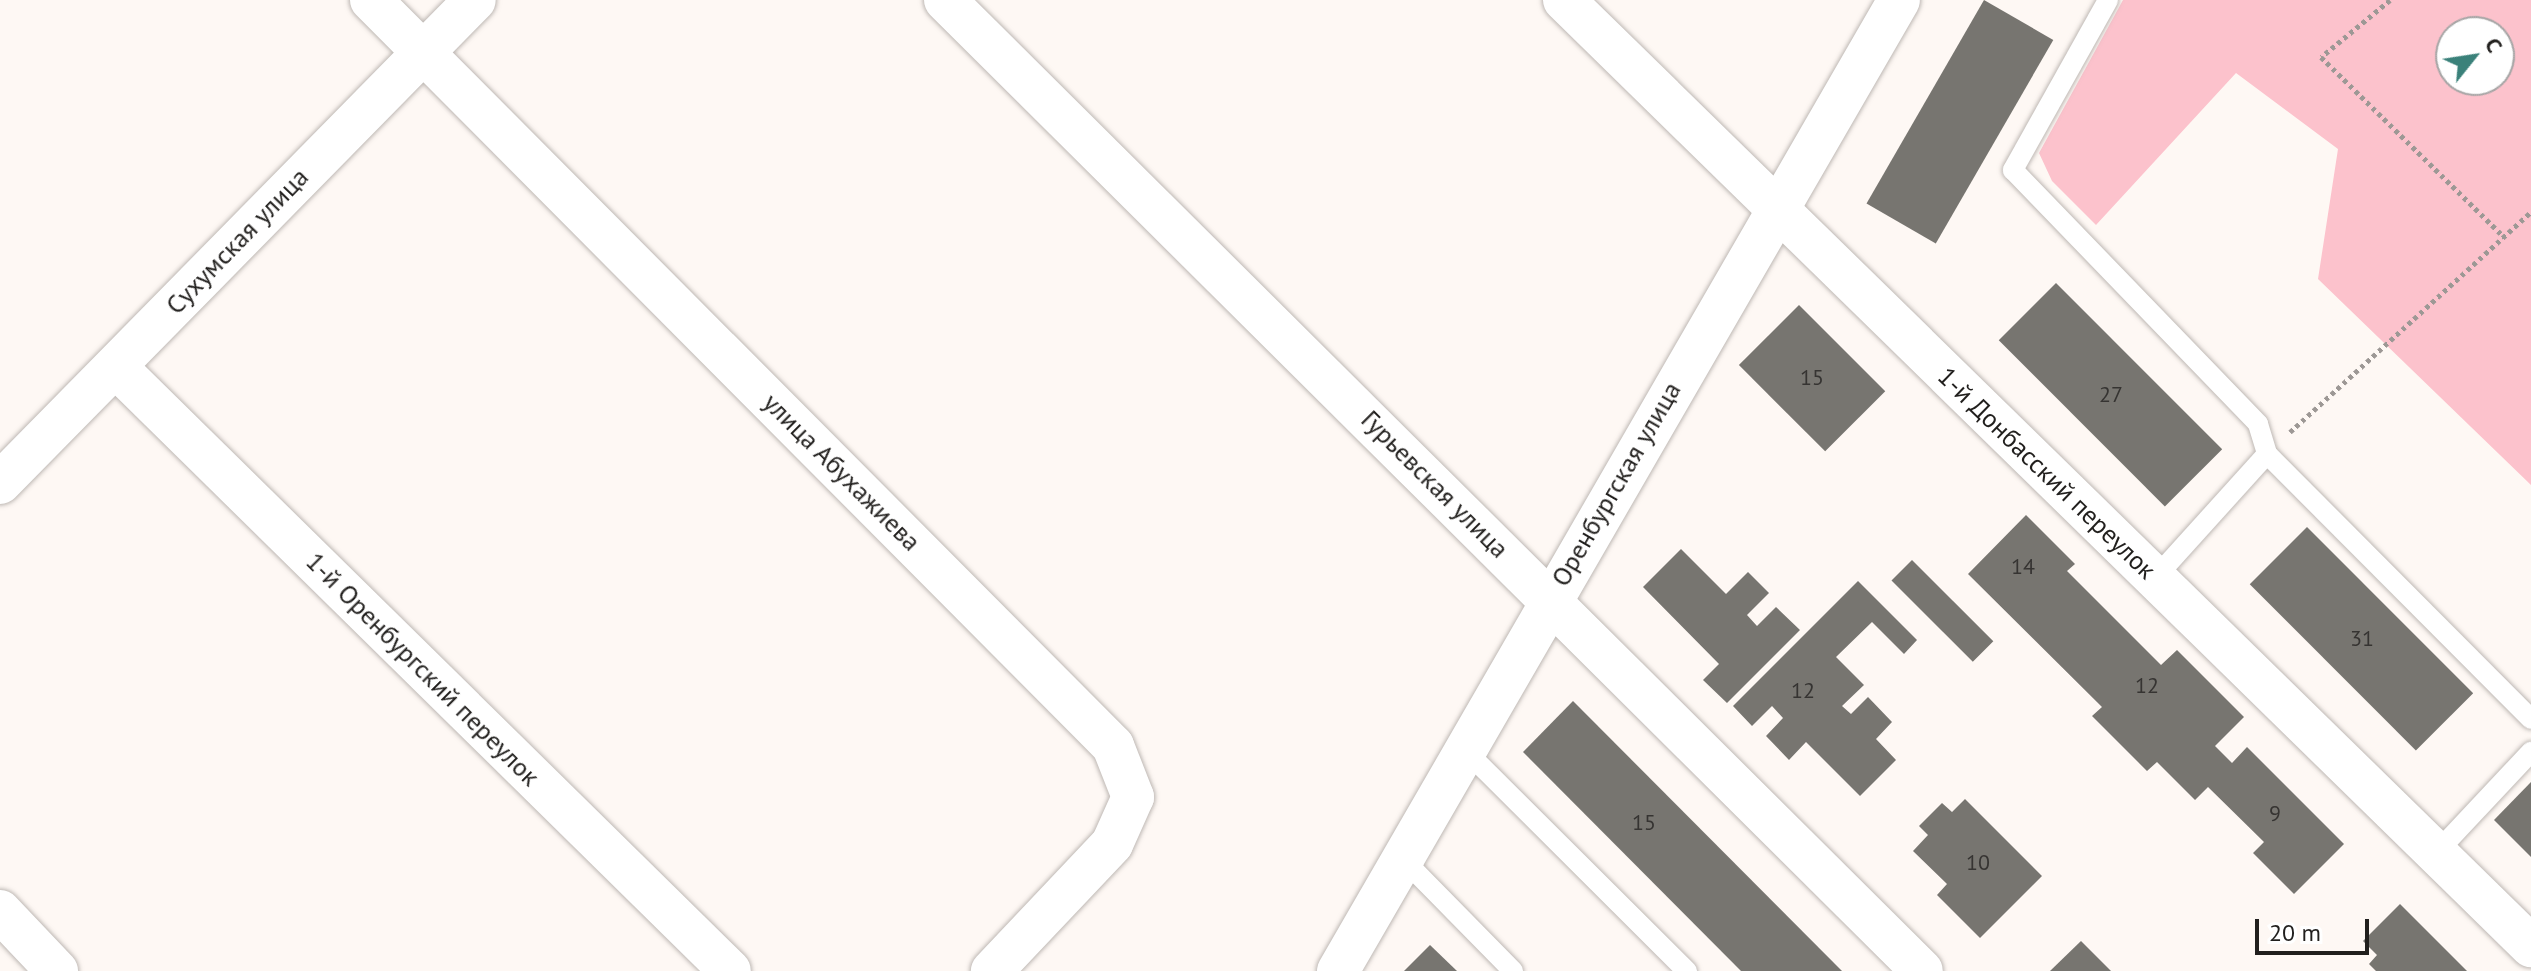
<!DOCTYPE html>
<meta charset="utf-8">
<style>
body{margin:0}
#map{position:relative;width:2531px;height:971px;overflow:hidden;background:#fef8f4;font-family:"PT Sans",sans-serif}
div>[style]{position:absolute}
.green>*{inset:0;background:#fcc2cc}
.building>*{inset:0;background:#777570;transform-origin:0 0}
.path>*{height:5px;margin-top:-2.5px;transform-origin:0;background:repeating-linear-gradient(90deg,#9d9895 0 4px,transparent 0 8px)}
.roads{filter:drop-shadow(0 0 2px #beb8b4) drop-shadow(0 0 2px #beb8b4)}
.lane>*{height:20px;margin:-10px;padding:0 10px;transform-origin:10px;border-radius:10px;background:#fff}
.street>*{height:42px;margin:-21px;padding:0 21px;transform-origin:21px;border-radius:21px;background:#fff}
span{translate:-50% -50%;white-space:nowrap;text-align:center;line-height:1.15;-webkit-text-stroke:6px #fff;paint-order:stroke}
.number-label{font-size:22px;color:#363432}
.number-label span{-webkit-text-stroke-width:0}
.street-label{font-size:26px;color:#211f1d}
.north{position:absolute;left:2435px;top:16px;width:80px;height:80px;box-sizing:border-box;background:#fff;border:2px solid #a6a5a5;border-radius:50%;rotate:60deg;font-size:22px;font-weight:700;line-height:32px;text-align:center;color:#211f1d}
.north::after{content:'';display:block;margin:auto;width:28px;height:36px;background:#3a817a;clip-path:polygon(50% 0,100% 100%,50% 72%,0 100%)}
.scale{position:absolute;left:2255px;top:919px;width:114px;height:36px;box-sizing:border-box;border:4px solid #211f1d;border-top:0;padding-left:10px;font-size:24px;line-height:28px;white-space:nowrap;color:#211f1d;-webkit-text-stroke:6px #fff;paint-order:stroke}
</style>
<div id="map">
<div class="green">
<i style="clip-path:polygon(evenodd,2123px 0,2531px 0,2531px 485px,2318px 279px,2338px 149px,2236px 73px,2096px 225px,2052px 181px,2039px 153px,2123px 0,2451px 32px,2499px 32px,2499px 80px,2451px 80px,2451px 32px)"></i>
</div>
<div class="building">
<i style="left:1984px;top:0;width:80px;height:235px;rotate:30deg"></i>
<i style="left:2056px;top:283px;width:235px;height:81px;rotate:45deg"></i>
<i style="left:1799px;top:305px;width:122px;height:85px;rotate:45deg"></i>
<i style="clip-path:polygon(2026px 515px,2075px 564px,2067px 571px,2161px 665px,2177px 650px,2244px 717px,2215px 746px,2232px 763px,2247px 747px,2344px 844px,2294px 894px,2253px 853px,2264px 842px,2208px 787px,2195px 800px,2157px 762px,2147px 771px,2092px 716px,2102px 707px,1968px 574px)"></i>
<i style="left:2307px;top:527px;width:235px;height:81px;rotate:45deg"></i>
<i style="clip-path:polygon(1681px 549px,1726px 594px,1748px 572px,1769px 593px,1747px 615px,1757px 626px,1776px 607px,1800px 630px,1727px 703px,1703px 680px,1719px 664px,1643px 587px)"></i>
<i style="left:1912px;top:560px;width:115px;height:29px;rotate:45deg"></i>
<i style="clip-path:polygon(1858px 581px,1917px 640px,1904px 654px,1872px 622px,1836px 657px,1864px 685px,1842px 706px,1851px 714px,1868px 697px,1892px 722px,1876px 739px,1896px 760px,1860px 796px,1806px 742px,1789px 760px,1766px 736px,1783px 718px,1772px 706px,1752px 726px,1733px 706px)"></i>
<i style="clip-path:polygon(1573px 701px,1842px 971px,1741px 971px,1523px 752px)"></i>
<i style="clip-path:polygon(2531px 782px,2531px 857px,2494px 820px)"></i>
<i style="clip-path:polygon(1965px 799px,2042px 876px,1980px 938px,1937px 895px,1947px 884px,1913px 851px,1928px 835px,1919px 826px,1942px 803px,1952px 812px)"></i>
<i style="clip-path:polygon(2400px 904px,2467px 971px,2376px 971px,2369px 964px,2377px 955px,2363px 941px)"></i>
<i style="clip-path:polygon(2081px 941px,2111px 971px,2050px 971px)"></i>
<i style="clip-path:polygon(1430px 945px,1457px 971px,1404px 971px)"></i>
</div>
<div class="path">
<i style="left:2390px;top:0;width:89px;rotate:140.4deg"></i>
<i style="left:2321px;top:57px;width:257px;rotate:44.5deg"></i>
<i style="left:2290px;top:432px;width:326px;rotate:-42.4deg"></i>
</div>
<div class="roads">
<div class="lane">
<i style="left:2108px;top:0;width:195px;rotate:119.2deg"></i>
<i style="left:2013px;top:170px;width:353px;rotate:46deg"></i>
<i style="left:2258px;top:424px;width:31px;rotate:73deg"></i>
<i style="left:2267px;top:454px;width:374px;rotate:45.1deg"></i>
<i style="left:2155px;top:578px;width:167px;rotate:-47.9deg"></i>
<i style="left:1464px;top:749px;width:315px;rotate:44.9deg"></i>
<i style="left:2436px;top:853px;width:139px;rotate:-46.8deg"></i>
<i style="left:1403px;top:859px;width:157px;rotate:45.5deg"></i>
</div>
<div class="street">
<i style="left:371px;top:0;width:1052px;rotate:45.15deg"></i>
<i style="left:1113px;top:746px;width:55px;rotate:68.6deg"></i>
<i style="left:1133px;top:797px;width:51px;rotate:114.1deg"></i>
<i style="left:1112px;top:844px;width:175px;rotate:133.4deg"></i>
<i style="left:945px;top:0;width:1377px;rotate:44.82deg"></i>
<i style="left:1564px;top:0;width:1353px;rotate:44.37deg"></i>
<i style="left:116px;top:367px;width:861px;rotate:44.53deg"></i>
<i style="left:0;top:483px;width:677px;rotate:-45.48deg"></i>
<i style="left:0;top:911px;width:83px;rotate:46.5deg"></i>
<i style="left:1338px;top:971px;width:1121px;rotate:-59.98deg"></i>
</div>
</div>
<div class="number-label">
<span style="left:1812px;top:378px">15</span>
<span style="left:2111px;top:395px">27</span>
<span style="left:2023px;top:567px">14</span>
<span style="left:2362px;top:639px">31</span>
<span style="left:2147px;top:686px">12</span>
<span style="left:1803px;top:691px">12</span>
<span style="left:2275px;top:814px">9</span>
<span style="left:1644px;top:823px">15</span>
<span style="left:1978px;top:863px">10</span>
</div>
<div class="street-label">
<span style="left:237px;top:241px;rotate:-46deg">Сухумская улица</span>
<span style="left:842px;top:472px;rotate:45deg">улица Абухажиева</span>
<span style="left:2047px;top:473px;rotate:44deg">1-й Донбасский переулок</span>
<span style="left:1435px;top:484px;rotate:45deg">Гурьевская улица</span>
<span style="left:1616px;top:484px;rotate:-60deg">Оренбургская улица</span>
<span style="left:423px;top:669px;rotate:45deg">1-й Оренбургский переулок</span>
</div>
<div class="north">С</div>
<div class="scale">20 m</div>
</div>
